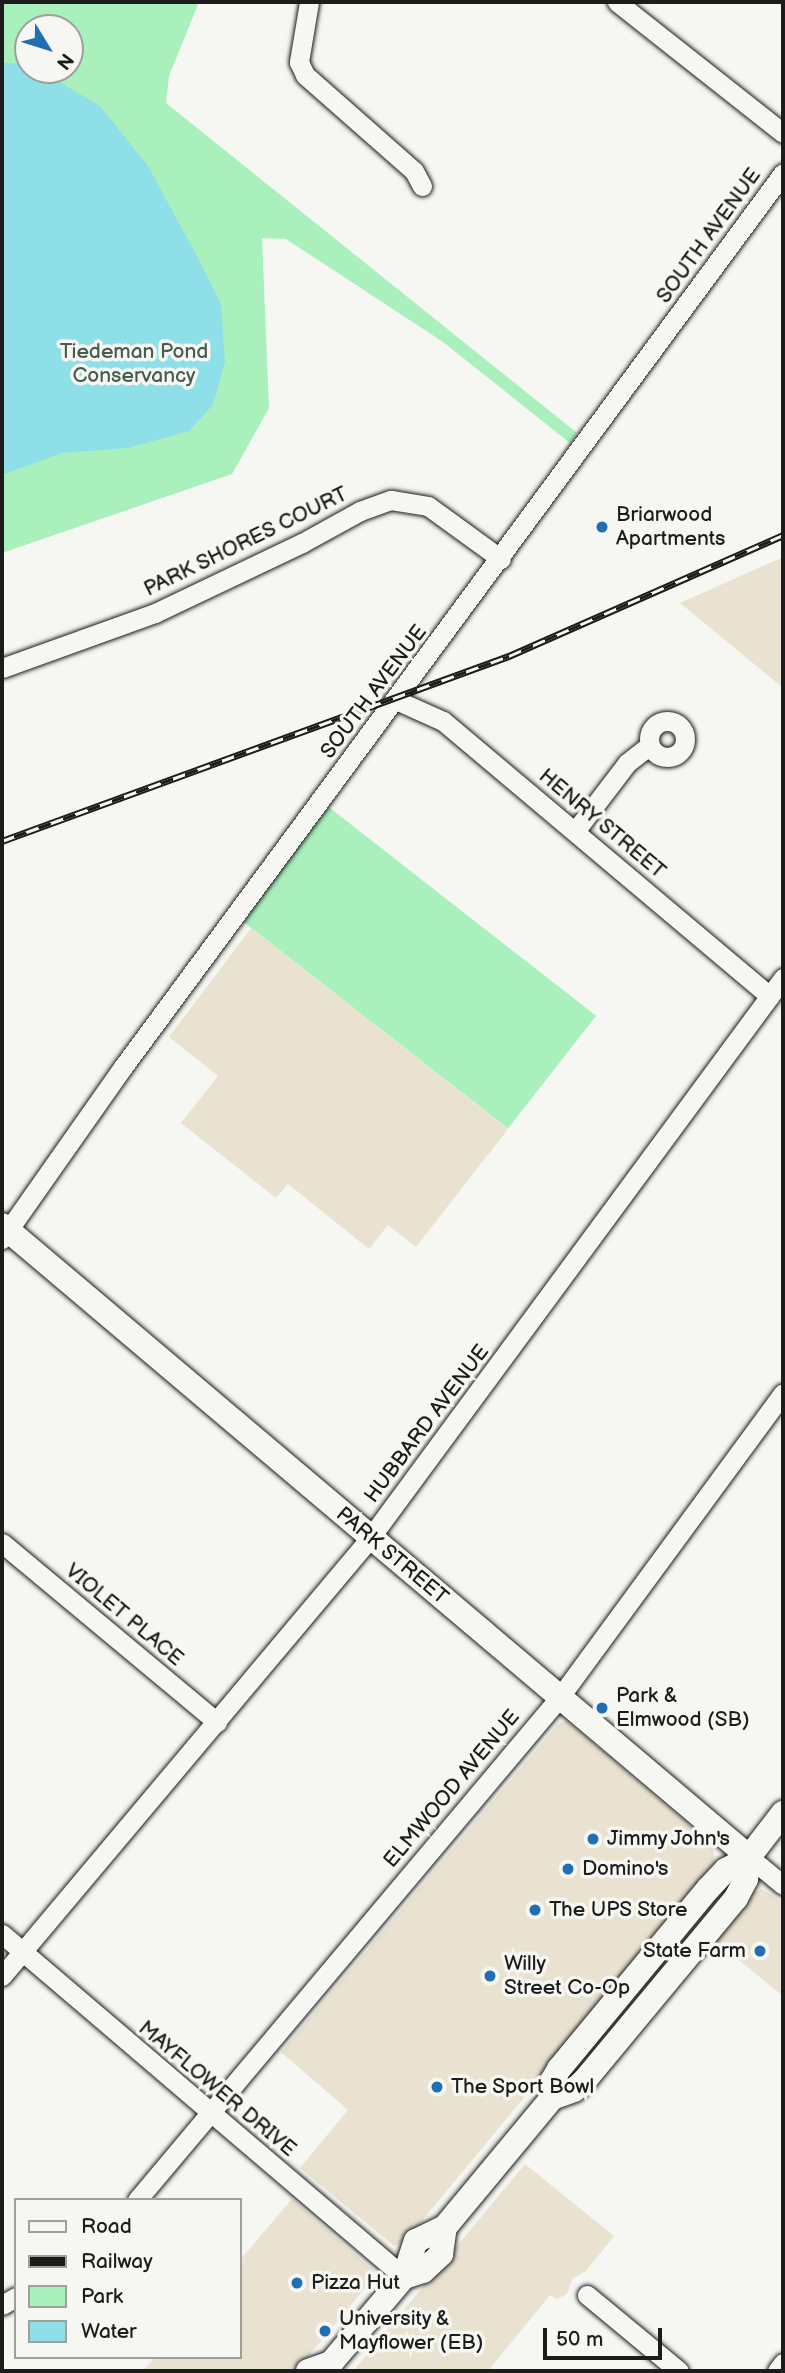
<!DOCTYPE html>
<style>
body{margin:0}
#map{position:relative;width:785px;height:2373px;overflow:hidden;background:#f6f6f2;font-family:"Balsamiq Sans",sans-serif}
div>[style]{position:absolute}
.built>*{inset:0;background:#eae2d1}
.green>*{inset:0;background:#a9f0bd;transform-origin:0 0}
.water>*{inset:0;background:#8edfe7}
.roads{filter:drop-shadow(0 0 2px #1c1c1c) drop-shadow(0 0 2px #1c1c1c)}
.minor>*{height:19px;margin:-9.5px;padding:0 9.5px;transform-origin:9.5px;border-radius:9.5px;background:#f6f6f2}
.minor>.ring{margin:-9.5px;padding:0;box-sizing:content-box;background:none;border:19px solid #f6f6f2;border-radius:50%}
.major>*{height:24px;margin:-12px;padding:0 12px;transform-origin:12px;border-radius:12px;background:#f6f6f2}
.rail>*{height:7px;margin-top:-3.5px;transform-origin:0;background:repeating-linear-gradient(90deg,#f6f6f2 0 13px,#1c1c1c 0 26px);box-sizing:border-box;border-block:2px solid #1c1c1c}
.dots>*{width:19px;height:19px;translate:-50% -50%;box-sizing:border-box;border:4px solid #f6f6f2;border-radius:50%}
span{translate:-50% -50%;white-space:nowrap;text-align:center;line-height:1.15;-webkit-text-stroke:7px #f6f6f2;paint-order:stroke}
.street-label{font-size:21px;color:#1c1c1c}
.park-label{font-size:21px;color:#465c4c}
.poi-label{font-size:21px;color:#1c1c1c}
.left{translate:0 -50%;text-align:left}
.right{translate:-100% -50%;text-align:right}
.frame{position:absolute;inset:0;border:4px solid #1c1c1c;pointer-events:none}
.legend{position:absolute;left:14px;top:2198px;width:228px;height:161px;box-sizing:border-box;background:#f6f6f2;border:2px solid #9f9f9c;margin:0;padding:9px 12px;list-style:none;font-size:21px;color:#1c1c1c}
.legend li{display:flex;align-items:center;gap:14px;height:35px}
.legend b{width:35px;border:2px solid #9f9f9c}
.north{position:absolute;left:14px;top:14px;width:70px;height:70px;box-sizing:border-box;background:#f6f6f2;border:2px solid #9f9f9c;border-radius:50%;rotate:128deg;font-size:19px;font-weight:700;line-height:28px;text-align:center;color:#1c1c1c}
.north::after{content:'';display:block;margin:auto;width:24px;height:32px;background:#1f6fb2;clip-path:polygon(50% 0,100% 100%,50% 72%,0 100%)}
.scale{position:absolute;left:543px;top:2328px;width:119px;height:32px;box-sizing:border-box;border:4px solid #1c1c1c;border-top:0;padding-left:9px;font-size:21px;line-height:24px;white-space:nowrap;color:#1c1c1c;-webkit-text-stroke:5px #f6f6f2;paint-order:stroke}
</style>
<div id="map">
<div class="built">
<i style="clip-path:polygon(783px 557px,783px 688px,680px 603px)"></i>
<i style="clip-path:polygon(251px 928px,508px 1129px,416px 1247px,388px 1225px,369px 1249px,288px 1184px,276px 1198px,181px 1123px,218px 1076px,169px 1037px)"></i>
<i style="clip-path:polygon(567px 1721px,713px 1845px,715px 1867px,406px 2240px,394px 2246px,300px 2168px,348px 2110px,281px 2052px,558px 1724px)"></i>
<i style="clip-path:polygon(762px 1889px,783px 1902px,783px 1996px,713px 1939px,752px 1893px)"></i>
<i style="clip-path:polygon(525px 2164px,614px 2236px,586px 2271px,572px 2279px,567px 2294px,557px 2299px,550px 2295px,488px 2371px,353px 2371px)"></i>
<i style="clip-path:polygon(292px 2199px,374px 2271px,372px 2280px,296px 2371px,143px 2371px,155px 2357px,240px 2357px,240px 2260px)"></i>
</div>
<div class="green">
<i style="clip-path:polygon(evenodd,2px 2px,199px 2px,169px 76px,166px 103px,577px 433px,570px 443px,443px 342px,286px 239px,262px 238px,269px 408px,232px 474px,2px 553px,2px 2px,28px 28px,70px 28px,70px 70px,28px 70px,28px 28px)"></i>
<i style="left:321px;top:801px;width:349px;height:143px;rotate:38deg"></i>
</div>
<div class="water">
<i style="clip-path:polygon(2px 63px,28px 64px,28px 70px,39px 70px,100px 106px,148px 166px,200px 262px,221px 304px,225px 362px,213px 405px,189px 431px,128px 448px,62px 453px,2px 475px)"></i>
</div>
<div class="roads">
<div class="minor">
<i style="left:309px;top:2px;width:61px;rotate:99.5deg"></i>
<i style="left:299px;top:62px;width:14px;rotate:65deg"></i>
<i style="left:305px;top:75px;width:145px;rotate:41.4deg"></i>
<i style="left:414px;top:171px;width:17px;rotate:62deg"></i>
<i style="left:617px;top:2px;width:211px;rotate:38.3deg"></i>
<i style="left:2px;top:668px;width:163px;rotate:-19.8deg"></i>
<i style="left:155px;top:613px;width:163px;rotate:-25.5deg"></i>
<i style="left:302px;top:543px;width:66px;rotate:-28.9deg"></i>
<i style="left:360px;top:511px;width:33px;rotate:-20deg"></i>
<i style="left:391px;top:500px;width:37px;rotate:9deg"></i>
<i style="left:428px;top:506px;width:90px;rotate:36deg"></i>
<i style="left:396px;top:700px;width:51px;rotate:24.1deg"></i>
<i style="left:443px;top:721px;width:427px;rotate:40.1deg"></i>
<i class="ring" style="left:649px;top:721px;width:17px;height:17px"></i>
<i style="left:576px;top:830px;width:84px;rotate:-52.7deg"></i>
<i style="left:627px;top:763px;width:28px;rotate:-38deg"></i>
<i style="left:2px;top:1239px;width:210px;rotate:-54.9deg"></i>
<i style="left:123px;top:1067px;width:1111px;rotate:-53.56deg"></i>
<i style="left:2px;top:1543px;width:280px;rotate:39.8deg"></i>
<i style="left:749px;top:1857px;width:44px;rotate:39.5deg"></i>
<i style="left:2px;top:1934px;width:528px;rotate:40.47deg"></i>
<i style="left:2px;top:1976px;width:572px;rotate:-49.96deg"></i>
<i style="left:370px;top:1538px;width:696px;rotate:-53.59deg"></i>
<i style="left:137px;top:2200px;width:656px;rotate:-49.95deg"></i>
<i style="left:559px;top:1698px;width:378px;rotate:-53.7deg"></i>
<i style="left:587px;top:2295px;width:119px;rotate:39.6deg"></i>
<i style="left:2px;top:2305px;width:16px;rotate:-30deg"></i>
<i style="left:777px;top:2371px;width:10px;rotate:-53deg"></i>
</div>
<div class="major">
<i style="left:2px;top:1225px;width:978px;rotate:40.23deg"></i>
<i style="left:552px;top:2098px;width:17px;rotate:-90deg"></i>
<i style="left:552px;top:2081px;width:14px;rotate:-60deg"></i>
<i style="left:559px;top:2069px;width:234px;rotate:-50.4deg"></i>
<i style="left:708px;top:1889px;width:26px;rotate:-47deg"></i>
<i style="left:726px;top:1870px;width:26px;rotate:-29deg"></i>
<i style="left:749px;top:1857px;width:56px;rotate:-52.3deg"></i>
<i style="left:404px;top:2277px;width:20px;rotate:-18deg"></i>
<i style="left:423px;top:2271px;width:25px;rotate:-43deg"></i>
<i style="left:441px;top:2254px;width:27px;rotate:-82deg"></i>
<i style="left:308px;top:2371px;width:24px;rotate:-19deg"></i>
<i style="left:331px;top:2363px;width:113px;rotate:-49.7deg"></i>
<i style="left:404px;top:2277px;width:38px;rotate:-72deg"></i>
<i style="left:416px;top:2241px;width:32px;rotate:-26deg"></i>
<i style="left:445px;top:2227px;width:168px;rotate:-50.3deg"></i>
<i style="left:552px;top:2098px;width:23px;rotate:-20deg"></i>
<i style="left:574px;top:2090px;width:15px;rotate:-42deg"></i>
<i style="left:585px;top:2080px;width:236px;rotate:-50.3deg"></i>
<i style="left:736px;top:1898px;width:21px;rotate:-62deg"></i>
<i style="left:746px;top:1879px;width:22px;rotate:-82deg"></i>
</div>
</div>
<div class="rail">
<i style="left:2px;top:841px;width:540px;rotate:-20.05deg"></i>
<i style="left:509px;top:656px;width:300px;rotate:-23.8deg"></i>
</div>
<div class="dots">
<i style="left:602px;top:527px;background:#1f6fb2"></i>
<i style="left:602px;top:1708px;background:#1f6fb2"></i>
<i style="left:593px;top:1839px;background:#1f6fb2"></i>
<i style="left:568px;top:1869px;background:#1f6fb2"></i>
<i style="left:535px;top:1910px;background:#1f6fb2"></i>
<i style="left:760px;top:1951px;background:#1f6fb2"></i>
<i style="left:490px;top:1976px;background:#1f6fb2"></i>
<i style="left:437px;top:2087px;background:#1f6fb2"></i>
<i style="left:297px;top:2283px;background:#1f6fb2"></i>
<i style="left:325px;top:2331px;background:#1f6fb2"></i>
</div>
<div class="street-label">
<span style="left:709px;top:236px;rotate:-54deg">SOUTH AVENUE</span>
<span style="left:246px;top:542px;rotate:-26deg">PARK SHORES COURT</span>
<span style="left:374px;top:692px;rotate:-53deg">SOUTH AVENUE</span>
<span style="left:602px;top:824px;rotate:40deg">HENRY STREET</span>
<span style="left:427px;top:1424px;rotate:-53deg">HUBBARD AVENUE</span>
<span style="left:392px;top:1556px;rotate:40deg">PARK STREET</span>
<span style="left:124px;top:1615px;rotate:40deg">VIOLET PLACE</span>
<span style="left:452px;top:1789px;rotate:-50deg">ELMWOOD AVENUE</span>
<span style="left:217px;top:2089px;rotate:40deg">MAYFLOWER DRIVE</span>
</div>
<div class="park-label">
<span style="left:134px;top:364px">Tiedeman Pond<br>Conservancy</span>
</div>
<div class="poi-label">
<span class="left" style="left:616px;top:527px">Briarwood<br>Apartments</span>
<span class="left" style="left:616px;top:1708px">Park &amp;<br>Elmwood (SB)</span>
<span class="left" style="left:607px;top:1839px">Jimmy John's</span>
<span class="left" style="left:582px;top:1869px">Domino's</span>
<span class="left" style="left:549px;top:1910px">The UPS Store</span>
<span class="right" style="left:746px;top:1951px">State Farm</span>
<span class="left" style="left:504px;top:1976px">Willy<br>Street Co-Op</span>
<span class="left" style="left:451px;top:2087px">The Sport Bowl</span>
<span class="left" style="left:311px;top:2283px">Pizza Hut</span>
<span class="left" style="left:339px;top:2331px">University &amp;<br>Mayflower (EB)</span>
</div>
<div class="frame"></div>
<ul class="legend">
<li><b style="height:9px;background:#f6f6f2"></b>Road</li>
<li><b style="height:9px;background:#1c1c1c"></b>Railway</li>
<li><b style="height:19px;background:#a9f0bd"></b>Park</li>
<li><b style="height:19px;background:#8edfe7"></b>Water</li>
</ul>
<div class="north">N</div>
<div class="scale">50 m</div>
</div>
